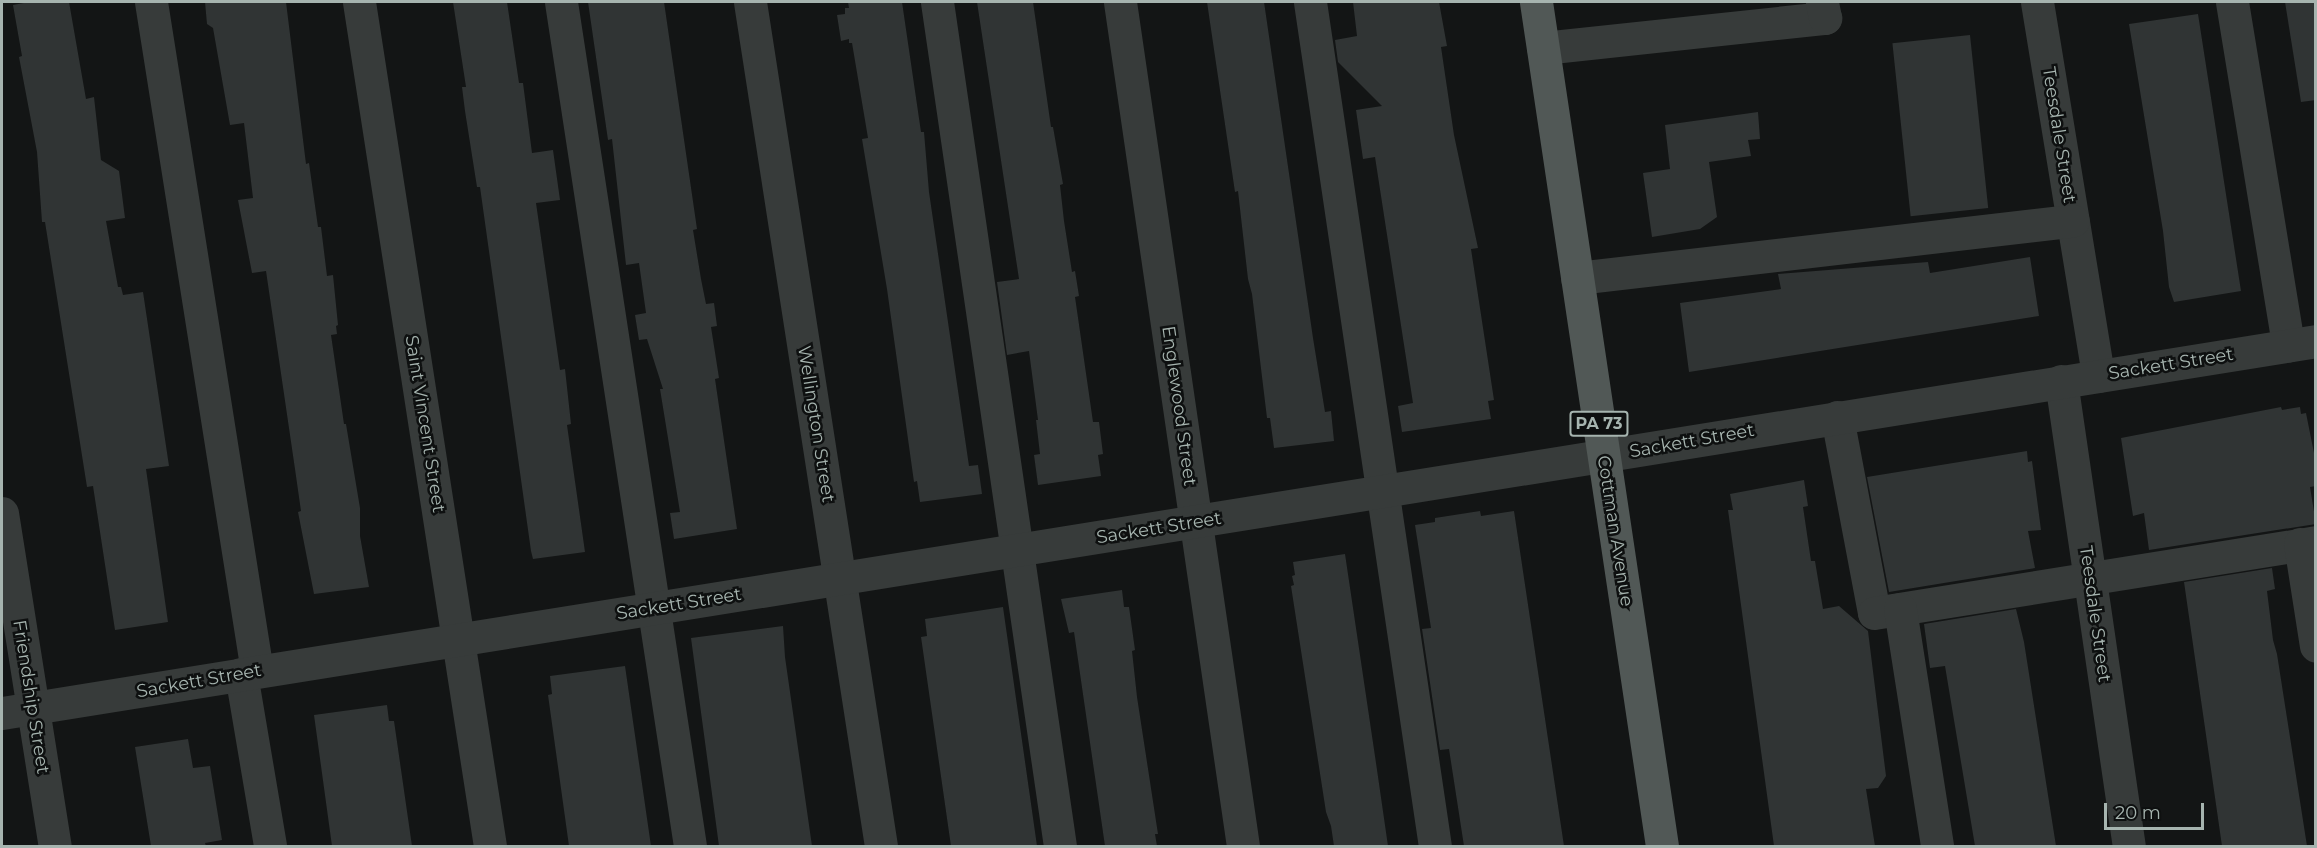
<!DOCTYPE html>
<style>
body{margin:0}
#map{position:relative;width:2317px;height:848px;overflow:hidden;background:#131515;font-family:Montserrat,sans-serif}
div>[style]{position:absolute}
.building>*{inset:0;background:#303434;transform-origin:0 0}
.minor>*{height:33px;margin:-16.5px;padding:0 16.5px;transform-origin:16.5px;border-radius:16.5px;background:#373b3a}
.major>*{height:33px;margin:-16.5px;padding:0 16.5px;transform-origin:16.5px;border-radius:16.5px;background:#515856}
span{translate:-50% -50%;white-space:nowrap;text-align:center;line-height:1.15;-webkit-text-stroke:5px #0e1010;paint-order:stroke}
.shield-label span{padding:2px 4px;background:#0e1010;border:2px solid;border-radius:4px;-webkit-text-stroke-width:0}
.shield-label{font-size:16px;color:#a6b4af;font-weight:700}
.street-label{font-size:18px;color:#a6b4af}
.frame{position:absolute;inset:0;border:3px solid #a6b4af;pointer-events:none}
.scale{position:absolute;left:2104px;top:803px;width:100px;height:27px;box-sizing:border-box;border:3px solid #a6b4af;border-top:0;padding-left:8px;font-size:18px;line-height:21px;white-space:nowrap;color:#a6b4af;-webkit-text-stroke:4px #0e1010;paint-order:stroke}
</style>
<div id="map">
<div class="building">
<i style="clip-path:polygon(29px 2px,69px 2px,86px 99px,94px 97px,101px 160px,119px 171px,125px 218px,106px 221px,118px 287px,121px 287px,123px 295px,143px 292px,169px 466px,146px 469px,168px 622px,115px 630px,93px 486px,87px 487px,45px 222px,42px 222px,37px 152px,19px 57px,22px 56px,13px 5px)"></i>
<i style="clip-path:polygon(205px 2px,286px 2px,306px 164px,309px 163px,318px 227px,321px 227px,327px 276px,333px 275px,338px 325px,336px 326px,337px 334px,331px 335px,344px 424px,346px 424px,360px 508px,360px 536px,369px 587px,314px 594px,298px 512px,301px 511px,295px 469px,266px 271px,252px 273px,238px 200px,253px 198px,244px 123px,230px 125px,213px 28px,207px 24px)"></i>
<i style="clip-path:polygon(453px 2px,507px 2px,519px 83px,523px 83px,532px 153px,553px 150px,560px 200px,536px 203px,560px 370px,565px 369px,571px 424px,567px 425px,585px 552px,533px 559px,531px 551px,480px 187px,477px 187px,465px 111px,462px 87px,466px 87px)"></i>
<i style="clip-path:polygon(588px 2px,664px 2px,697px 229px,693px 230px,701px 279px,706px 304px,714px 303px,717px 326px,711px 327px,719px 378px,715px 379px,737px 529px,674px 539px,670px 513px,680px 512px,660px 389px,663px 389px,647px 339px,639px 340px,635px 315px,646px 313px,639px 263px,626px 265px,612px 139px,608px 140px)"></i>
<i style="clip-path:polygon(848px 2px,902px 2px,921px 132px,924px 132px,929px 192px,969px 466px,978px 465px,982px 494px,920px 502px,917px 481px,914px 482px,887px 289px,862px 139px,868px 138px,852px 43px,849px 43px,849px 39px,841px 41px,837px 15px,845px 14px,845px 8px,849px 8px)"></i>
<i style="clip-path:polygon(977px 2px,1033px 2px,1051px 127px,1053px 127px,1063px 184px,1060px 185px,1064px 221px,1072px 272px,1075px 271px,1079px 296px,1075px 297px,1093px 422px,1099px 422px,1103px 454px,1098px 455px,1101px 476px,1038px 485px,1034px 455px,1040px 454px,1036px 420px,1038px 420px,1029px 351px,1007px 355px,997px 282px,1019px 279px)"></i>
<i style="clip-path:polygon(1207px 2px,1264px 2px,1313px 338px,1325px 412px,1331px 411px,1334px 441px,1274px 448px,1270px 418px,1267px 418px,1252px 294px,1248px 279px,1238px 191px,1235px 192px)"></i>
<i style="clip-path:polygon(1353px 2px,1439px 2px,1447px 46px,1441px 47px,1454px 135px,1478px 248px,1471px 249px,1494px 400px,1488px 401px,1491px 419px,1402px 432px,1398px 406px,1413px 403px,1375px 157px,1363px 159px,1356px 110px,1382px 106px,1338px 62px,1335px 40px,1357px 36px)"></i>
<i style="clip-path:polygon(2285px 2px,2316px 2px,2316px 100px,2301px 102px)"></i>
<i style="clip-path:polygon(2198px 14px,2241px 291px,2174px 302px,2169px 287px,2163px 231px,2129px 24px)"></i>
<i style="left:1970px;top:35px;width:174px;height:78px;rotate:84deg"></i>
<i style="clip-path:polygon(1758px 112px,1760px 139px,1748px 140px,1751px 156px,1709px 162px,1717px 217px,1700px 229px,1652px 237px,1643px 173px,1670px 169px,1665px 125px)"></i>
<i style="clip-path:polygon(2030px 257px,2039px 316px,1689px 372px,1680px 303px,1781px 289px,1778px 274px,1928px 262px,1930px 273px)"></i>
<i style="clip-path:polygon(2281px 407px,2282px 410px,2300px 407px,2301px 414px,2306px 413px,2316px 463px,2316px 486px,2310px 487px,2316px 524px,2149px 550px,2144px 513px,2133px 516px,2121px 438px)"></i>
<i style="clip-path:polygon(2027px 451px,2028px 462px,2032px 461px,2041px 530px,2028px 531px,2035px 568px,1889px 592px,1867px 477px)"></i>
<i style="clip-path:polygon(1804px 480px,1808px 506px,1803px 507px,1811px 561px,1815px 561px,1823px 609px,1839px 606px,1868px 631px,1886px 776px,1878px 788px,1866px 789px,1875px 846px,1774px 846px,1728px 510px,1733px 510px,1730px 494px)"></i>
<i style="clip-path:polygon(1480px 511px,1481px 516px,1514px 511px,1564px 846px,1464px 846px,1449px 749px,1440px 750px,1422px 629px,1431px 628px,1415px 525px,1435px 522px,1435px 518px)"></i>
<i style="clip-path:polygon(1345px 554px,1376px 763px,1388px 846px,1334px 846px,1331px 826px,1326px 812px,1291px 586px,1294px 585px,1292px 576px,1295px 575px,1293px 562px)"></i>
<i style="clip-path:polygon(2272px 568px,2275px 589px,2267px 591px,2273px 640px,2277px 654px,2307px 846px,2222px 846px,2184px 582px)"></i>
<i style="clip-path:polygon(1122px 590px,1124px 607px,1129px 607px,1135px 650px,1132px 651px,1137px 697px,1158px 834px,1155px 834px,1157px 846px,1105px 846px,1074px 632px,1069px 633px,1061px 599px)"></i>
<i style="clip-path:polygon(1003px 607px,1037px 846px,951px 846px,921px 637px,927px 636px,925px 619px)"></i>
<i style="clip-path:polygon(2016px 609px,2024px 642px,2056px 846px,1975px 846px,1945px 666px,1930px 668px,1924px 624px)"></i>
<i style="clip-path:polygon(783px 626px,785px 657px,812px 846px,719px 846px,691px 638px)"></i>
<i style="clip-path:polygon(625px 666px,651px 846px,569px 846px,548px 695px,552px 694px,550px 676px)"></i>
<i style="clip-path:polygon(387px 705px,389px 721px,394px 721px,412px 846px,332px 846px,314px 715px)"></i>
<i style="clip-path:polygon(188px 739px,193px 768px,210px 766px,222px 840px,205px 843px,206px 846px,151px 846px,135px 747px)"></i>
</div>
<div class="minor">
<i style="left:151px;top:2px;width:677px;rotate:81deg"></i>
<i style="left:359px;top:2px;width:854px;rotate:81.18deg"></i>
<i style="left:561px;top:2px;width:854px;rotate:81.31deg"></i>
<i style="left:750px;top:2px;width:854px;rotate:81.18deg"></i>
<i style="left:937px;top:2px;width:853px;rotate:81.71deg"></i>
<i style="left:1120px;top:2px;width:853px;rotate:81.71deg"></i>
<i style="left:1310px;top:2px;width:853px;rotate:81.58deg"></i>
<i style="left:2037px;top:2px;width:379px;rotate:80.7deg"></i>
<i style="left:2232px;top:2px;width:348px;rotate:80.7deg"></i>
<i style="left:1543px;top:48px;width:284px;rotate:-6.1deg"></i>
<i style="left:1825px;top:18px;width:16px;rotate:-101deg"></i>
<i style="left:1577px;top:278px;width:499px;rotate:-6.6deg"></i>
<i style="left:2061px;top:381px;width:470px;rotate:81.7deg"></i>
<i style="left:1837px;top:417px;width:199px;rotate:79.3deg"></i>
<i style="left:1874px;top:613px;width:448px;rotate:-9.1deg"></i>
<i style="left:2px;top:513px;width:337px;rotate:81deg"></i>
<i style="left:2300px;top:544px;width:103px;rotate:81.1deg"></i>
<i style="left:1900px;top:609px;width:240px;rotate:81.1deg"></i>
<i style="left:241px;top:674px;width:174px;rotate:80.4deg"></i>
<i style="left:2px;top:713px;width:2344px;rotate:-9.13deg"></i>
</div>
<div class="major">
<i style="left:1536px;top:2px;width:853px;rotate:81.51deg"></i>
</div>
<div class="shield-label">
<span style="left:1599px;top:424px">PA 73</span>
</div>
<div class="street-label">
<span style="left:2059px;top:135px;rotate:81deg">Teesdale Street</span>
<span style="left:2171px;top:364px;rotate:-9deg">Sackett Street</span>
<span style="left:1179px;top:406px;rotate:82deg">Englewood Street</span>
<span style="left:425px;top:424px;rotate:81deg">Saint Vincent Street</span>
<span style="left:816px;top:424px;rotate:81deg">Wellington Street</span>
<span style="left:1692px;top:441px;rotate:-10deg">Sackett Street</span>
<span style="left:1159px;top:528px;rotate:-9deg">Sackett Street</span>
<span style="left:1615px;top:531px;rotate:81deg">Cottman Avenue</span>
<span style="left:679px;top:604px;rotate:-9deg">Sackett Street</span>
<span style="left:2095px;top:614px;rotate:82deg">Teesdale Street</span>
<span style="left:199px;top:681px;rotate:-10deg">Sackett Street</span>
<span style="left:31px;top:697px;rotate:81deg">Friendship Street</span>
</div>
<div class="frame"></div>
<div class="scale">20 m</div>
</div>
